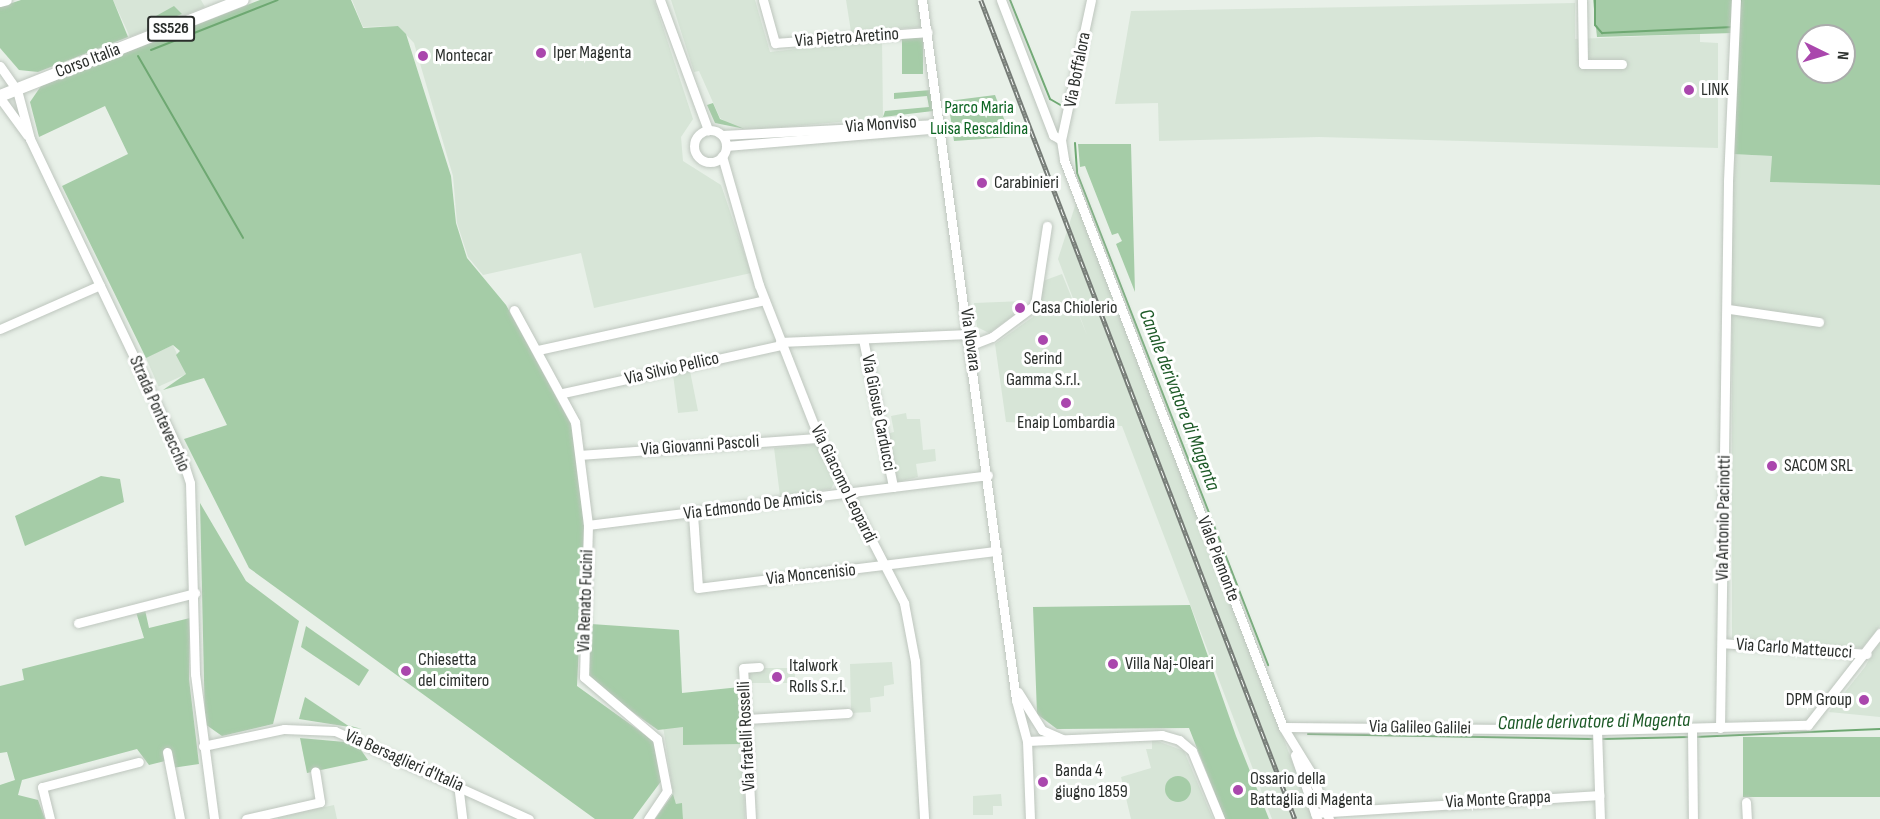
<!DOCTYPE html>
<meta charset="utf-8">
<style>
body{margin:0}
#map{position:relative;width:1880px;height:819px;overflow:hidden;background:#e8f0e8;font-family:"Sofia Sans Condensed",sans-serif}
div>[style]{position:absolute}
.built>*{inset:0;background:#d7e5d7;transform-origin:0 0}
.green>*{inset:0;background:#a5cca7;transform-origin:0 0}
.round{border-radius:50%}
.stream>*{height:2px;margin:-1px;padding:0 1px;transform-origin:1px;border-radius:1px;background:#6ea872}
.roads{filter:drop-shadow(0 0 2px #bec6be) drop-shadow(0 0 2px #bec6be)}
.minor>*{height:9px;margin:-4.5px;padding:0 4.5px;transform-origin:4.5px;border-radius:4.5px;background:#fff}
.minor>.ring{margin:-4.5px;padding:0;box-sizing:content-box;background:none;border:9px solid #fff;border-radius:50%}
.major>*{height:12px;margin:-6px;padding:0 6px;transform-origin:6px;border-radius:6px;background:#fff}
.rail>*{height:4.5px;margin-top:-2.25px;transform-origin:0;background:repeating-linear-gradient(90deg,#fff 0 7px,#767c77 0 14px);box-sizing:border-box;border-block:2px solid #767c77}
.dots>*{width:16px;height:16px;translate:-50% -50%;box-sizing:border-box;border:3px solid #fff;border-radius:50%}
span{translate:-50% -50%;white-space:nowrap;text-align:center;line-height:1.15;-webkit-text-stroke:6px #fff;paint-order:stroke}
.shield-label span{padding:2px 4px;background:#fff;border:2px solid;border-radius:4px;-webkit-text-stroke-width:0}
.shield-label{font-size:16px;color:#2b2f2c;font-weight:700}
.street-label{font-size:18px;color:#2b2f2c}
.poi-label{font-size:18px;color:#2b2f2c}
.left{translate:0 -50%;text-align:left}
.right{translate:-100% -50%;text-align:right}
.park-label{font-size:18px;color:#0c6522}
.water-label{font-size:20px;color:#1c5926;font-style:italic}
.north{position:absolute;left:1796px;top:24px;width:60px;height:60px;box-sizing:border-box;background:#fff;border:2px solid #aaacab;border-radius:50%;rotate:95deg;font-size:16px;font-weight:700;line-height:24px;text-align:center;color:#2b2f2c}
.north::after{content:'';display:block;margin:auto;width:21px;height:27px;background:#aa47ad;clip-path:polygon(50% 0,100% 100%,50% 72%,0 100%)}
</style>
<div id="map">
<div class="built">
<i style="clip-path:polygon(113px 0,201px 0,205px 7px,130px 37px)"></i>
<i style="clip-path:polygon(352px 0,654px 0,693px 119px,681px 137px,683px 161px,721px 185px,751px 273px,594px 308px,581px 253px,483px 275px,468px 257px,457px 223px,453px 176px,414px 43px,398px 26px,363px 27px)"></i>
<i style="clip-path:polygon(671px 0,755px 0,770px 52px,882px 39px,883px 118px,750px 130px,729px 124px,720px 118px,699px 71px,694px 72px)"></i>
<i style="clip-path:polygon(846px 0,917px 0,922px 27px,851px 32px)"></i>
<i style="clip-path:polygon(1575px 3px,1575px 39px,1700px 34px,1700px 42px,1718px 43px,1718px 148px,1319px 137px,1159px 141px,1158px 103px,1115px 104px,1131px 11px)"></i>
<i style="clip-path:polygon(1732px 154px,1772px 156px,1771px 182px,1880px 185px,1880px 626px,1862px 648px,1732px 638px)"></i>
<i style="clip-path:polygon(1076px 203px,1283px 737px,1314px 819px,1272px 819px,1122px 426px,1006px 422px,995px 344px,1033px 317px,1043px 281px,1062px 274px,1087px 335px,1058px 259px)"></i>
<i style="clip-path:polygon(1021px 301px,1028px 305px,989px 333px,977px 327px,974px 303px)"></i>
<i style="left:173px;top:345px;width:32px;height:30px;rotate:66deg"></i>
<i style="clip-path:polygon(690px 371px,698px 411px,678px 413px,673px 375px)"></i>
<i style="clip-path:polygon(906px 413px,907px 419px,920px 419px,923px 450px,935px 449px,936px 461px,916px 464px,918px 477px,898px 482px,886px 434px,894px 432px,891px 416px)"></i>
<i style="clip-path:polygon(817px 444px,834px 483px,831px 489px,780px 496px,774px 448px)"></i>
<i style="clip-path:polygon(1880px 639px,1880px 717px,1829px 712px,1865px 667px)"></i>
<i style="clip-path:polygon(892px 662px,894px 684px,884px 686px,884px 696px,870px 698px,871px 712px,851px 713px,850px 664px)"></i>
<i style="left:795px;top:668px;width:15px;height:48px;rotate:90deg"></i>
<i style="clip-path:polygon(663px 726px,683px 726px,684px 745px,743px 744px,745px 819px,683px 819px,682px 804px,676px 804px,673px 794px)"></i>
<i style="clip-path:polygon(1152px 739px,1184px 751px,1213px 819px,1131px 819px,1121px 777px,1151px 768px,1146px 749px,1152px 749px)"></i>
<i style="clip-path:polygon(1001px 794px,1002px 806px,993px 806px,993px 815px,973px 815px,973px 796px)"></i>
<i style="clip-path:polygon(334px 805px,337px 819px,278px 819px,278px 817px)"></i>
</div>
<div class="green">
<i style="clip-path:polygon(21px 0,113px 0,128px 37px,38px 72px,19px 70px,0 48px,0 7px)"></i>
<i style="clip-path:polygon(260px 0,351px 0,363px 28px,398px 26px,406px 34px,451px 176px,456px 223px,467px 258px,506px 305px,573px 428px,585px 521px,577px 686px,655px 742px,662px 780px,633px 819px,595px 819px,249px 568px,184px 439px,227px 425px,204px 378px,163px 390px,186px 374px,176px 355px,180px 351px,173px 345px,146px 358px,62px 186px,128px 154px,105px 106px,39px 137px,30px 102px,41px 86px)"></i>
<i style="clip-path:polygon(1593px 0,1735px 0,1733px 33px,1597px 37px)"></i>
<i style="clip-path:polygon(evenodd,1741px 0,1880px 0,1880px 185px,1770px 182px,1772px 156px,1732px 154px,1741px 0,1808px 36px,1844px 36px,1844px 72px,1808px 72px,1808px 36px)"></i>
<i style="clip-path:polygon(174px 6px,182px 14px,152px 26px,147px 21px)"></i>
<i style="left:902px;top:38px;width:21px;height:36px"></i>
<i style="clip-path:polygon(931px 90px,933px 111px,883px 117px,885px 111px,929px 107px,927px 96px,894px 99px,894px 93px)"></i>
<i style="clip-path:polygon(995px 95px,1011px 137px,954px 141px,948px 101px)"></i>
<i style="clip-path:polygon(713px 103px,720px 119px,745px 129px,715px 123px,707px 105px)"></i>
<i style="clip-path:polygon(1078px 144px,1131px 144px,1135px 292px,1116px 244px,1122px 241px,1118px 233px,1112px 235px,1085px 166px,1080px 167px)"></i>
<i style="clip-path:polygon(101px 476px,120px 479px,124px 502px,25px 546px,15px 516px)"></i>
<i style="clip-path:polygon(200px 503px,246px 581px,299px 621px,273px 724px,222px 736px,205px 724px)"></i>
<i style="clip-path:polygon(1190px 605px,1236px 736px,1269px 819px,1225px 819px,1189px 728px,1057px 729px,1037px 714px,1033px 607px)"></i>
<i style="clip-path:polygon(145px 610px,149px 628px,190px 618px,189px 679px,199px 764px,172px 768px,169px 760px,149px 765px,137px 749px,22px 780px,18px 795px,38px 800px,45px 819px,0 819px,0 785px,15px 780px,7px 752px,0 753px,0 686px,24px 680px,22px 669px,144px 638px,136px 612px)"></i>
<i style="clip-path:polygon(591px 624px,679px 630px,682px 693px,740px 687px,743px 744px,683px 745px,683px 727px,658px 730px,589px 681px)"></i>
<i style="clip-path:polygon(306px 626px,369px 670px,359px 686px,301px 647px)"></i>
<i style="clip-path:polygon(305px 697px,347px 725px,362px 729px,299px 719px)"></i>
<i style="left:1880px;top:737px;width:60px;height:137px;rotate:90deg"></i>
<i style="clip-path:polygon(300px 738px,356px 743px,368px 760px,307px 773px)"></i>
<i class="round" style="left:1165px;top:776px;width:26px;height:26px"></i>
<i style="clip-path:polygon(673px 794px,676px 804px,682px 803px,683px 819px,655px 819px)"></i>
</div>
<div class="stream">
<i style="left:1010px;top:0;width:107px;rotate:68deg"></i>
<i style="left:1050px;top:99px;width:16px;rotate:30deg"></i>
<i style="left:1595px;top:0;width:25px;rotate:90deg"></i>
<i style="left:1595px;top:25px;width:11px;rotate:49deg"></i>
<i style="left:1602px;top:33px;width:131px;rotate:-2.6deg"></i>
<i style="left:1738px;top:27px;width:27px;rotate:-84deg"></i>
<i style="left:151px;top:50px;width:136px;rotate:-21.5deg"></i>
<i style="left:138px;top:56px;width:210px;rotate:60deg"></i>
<i style="left:1075px;top:143px;width:30px;rotate:86deg"></i>
<i style="left:1077px;top:173px;width:528px;rotate:68.78deg"></i>
<i style="left:1308px;top:734px;width:287px;rotate:1deg"></i>
<i style="left:1694px;top:737px;width:186px;rotate:-2.5deg"></i>
<i style="left:1601px;top:739px;width:87px;rotate:-1.3deg"></i>
</div>
<div class="roads">
<div class="minor">
<i style="left:660px;top:0;width:139px;rotate:69.7deg"></i>
<i style="left:763px;top:0;width:45px;rotate:74.4deg"></i>
<i style="left:775px;top:43px;width:153px;rotate:-4.1deg"></i>
<i style="left:922px;top:0;width:706px;rotate:82.35deg"></i>
<i style="left:1016px;top:700px;width:42px;rotate:75deg"></i>
<i style="left:1027px;top:741px;width:78px;rotate:87.8deg"></i>
<i style="left:1001px;top:0;width:145px;rotate:68.9deg"></i>
<i style="left:1053px;top:135px;width:9px;rotate:32deg"></i>
<i style="left:1582px;top:0;width:64px;rotate:89.1deg"></i>
<i style="left:1583px;top:64px;width:39px"></i>
<i style="left:0;top:2px;width:7px;rotate:-16deg"></i>
<i style="left:0;top:66px;width:29px;rotate:55deg"></i>
<i style="left:17px;top:90px;width:51px;rotate:75.1deg"></i>
<i style="left:30px;top:139px;width:350px;rotate:64.5deg"></i>
<i style="left:181px;top:455px;width:29px;rotate:72deg"></i>
<i style="left:190px;top:483px;width:191px;rotate:88.5deg"></i>
<i style="left:195px;top:674px;width:146px;rotate:82.5deg"></i>
<i style="left:0;top:98px;width:46px;rotate:53.9deg"></i>
<i class="ring" style="left:694px;top:130px;width:23px;height:23px"></i>
<i style="left:722px;top:135px;width:216px;rotate:-2.9deg"></i>
<i style="left:1061px;top:140px;width:20px;rotate:81deg"></i>
<i style="left:1064px;top:160px;width:608px;rotate:68.88deg"></i>
<i style="left:1283px;top:727px;width:52px;rotate:58.5deg"></i>
<i style="left:1310px;top:771px;width:52px;rotate:68.4deg"></i>
<i style="left:1061px;top:140px;width:143px;rotate:-77.9deg"></i>
<i style="left:726px;top:146px;width:216px;rotate:-4.8deg"></i>
<i style="left:722px;top:156px;width:134px;rotate:74deg"></i>
<i style="left:759px;top:285px;width:164px;rotate:68.6deg"></i>
<i style="left:819px;top:438px;width:186px;rotate:62.7deg"></i>
<i style="left:904px;top:603px;width:59px;rotate:79.3deg"></i>
<i style="left:915px;top:661px;width:158px;rotate:86.7deg"></i>
<i style="left:1729px;top:309px;width:91px;rotate:8.2deg"></i>
<i style="left:514px;top:310px;width:128px;rotate:61.4deg"></i>
<i style="left:575px;top:422px;width:104px;rotate:82.8deg"></i>
<i style="left:588px;top:525px;width:152px;rotate:91.5deg"></i>
<i style="left:584px;top:677px;width:96px;rotate:40.3deg"></i>
<i style="left:657px;top:739px;width:53px;rotate:79.1deg"></i>
<i style="left:667px;top:791px;width:34px;rotate:124deg"></i>
<i style="left:0;top:329px;width:109px;rotate:-23.7deg"></i>
<i style="left:863px;top:339px;width:151px;rotate:78.5deg"></i>
<i style="left:780px;top:342px;width:189px;rotate:-2.4deg"></i>
<i style="left:971px;top:345px;width:22px;rotate:-21deg"></i>
<i style="left:992px;top:337px;width:54px;rotate:-36.7deg"></i>
<i style="left:1035px;top:305px;width:80px;rotate:-81.4deg"></i>
<i style="left:538px;top:350px;width:232px;rotate:-12.4deg"></i>
<i style="left:563px;top:393px;width:224px;rotate:-12.4deg"></i>
<i style="left:580px;top:455px;width:240px;rotate:-4.1deg"></i>
<i style="left:693px;top:514px;width:74px;rotate:86.1deg"></i>
<i style="left:698px;top:588px;width:301px;rotate:-7.1deg"></i>
<i style="left:588px;top:525px;width:403px;rotate:-7.1deg"></i>
<i style="left:78px;top:623px;width:121px;rotate:-14.4deg"></i>
<i style="left:1722px;top:643px;width:145px;rotate:4.3deg"></i>
<i style="left:1018px;top:692px;width:45px;rotate:57.7deg"></i>
<i style="left:1042px;top:730px;width:22px;rotate:24deg"></i>
<i style="left:747px;top:719px;width:101px;rotate:-3.4deg"></i>
<i style="left:1283px;top:727px;width:314px;rotate:0.5deg"></i>
<i style="left:1597px;top:730px;width:211px;rotate:-1.4deg"></i>
<i style="left:1808px;top:725px;width:117px;rotate:-52deg"></i>
<i style="left:1720px;top:728px;width:547px;rotate:-89.16deg"></i>
<i style="left:1728px;top:181px;width:181px;rotate:-87.5deg"></i>
<i style="left:1692px;top:729px;width:90px;rotate:89.4deg"></i>
<i style="left:1597px;top:730px;width:89px;rotate:88.1deg"></i>
<i style="left:1027px;top:741px;width:135px;rotate:-2.5deg"></i>
<i style="left:1162px;top:735px;width:18px;rotate:16deg"></i>
<i style="left:1179px;top:740px;width:17px;rotate:40deg"></i>
<i style="left:1192px;top:751px;width:74px;rotate:67.6deg"></i>
<i style="left:203px;top:746px;width:83px;rotate:-11.9deg"></i>
<i style="left:284px;top:729px;width:51px;rotate:2.2deg"></i>
<i style="left:335px;top:731px;width:213px;rotate:24.4deg"></i>
<i style="left:167px;top:752px;width:68px;rotate:79deg"></i>
<i style="left:1295px;top:755px;width:68px;rotate:71deg"></i>
<i style="left:458px;top:784px;width:35px;rotate:83deg"></i>
<i style="left:1746px;top:802px;width:17px;rotate:87deg"></i>
<i style="left:1315px;top:813px;width:285px;rotate:-3.6deg"></i>
<i style="left:50px;top:819px;width:33px;rotate:-104deg"></i>
<i style="left:42px;top:787px;width:100px;rotate:-14.5deg"></i>
<i style="left:246px;top:819px;width:76px;rotate:-12.9deg"></i>
<i style="left:320px;top:802px;width:31px;rotate:-99deg"></i>
<i style="left:751px;top:819px;width:151px;rotate:-93deg"></i>
<i style="left:743px;top:668px;width:16px;rotate:-4deg"></i>
</div>
<div class="major">
<i style="left:0;top:96px;width:261px;rotate:-21.6deg"></i>
</div>
</div>
<div class="rail">
<i style="left:981px;top:0;width:877px;rotate:69.02deg"></i>
</div>
<div class="dots">
<i style="left:541px;top:53px;background:#aa47ad"></i>
<i style="left:423px;top:56px;background:#aa47ad"></i>
<i style="left:1689px;top:90px;background:#aa47ad"></i>
<i style="left:982px;top:183px;background:#aa47ad"></i>
<i style="left:1020px;top:308px;background:#aa47ad"></i>
<i style="left:1043px;top:340px;background:#aa47ad"></i>
<i style="left:1066px;top:403px;background:#aa47ad"></i>
<i style="left:1772px;top:466px;background:#aa47ad"></i>
<i style="left:1113px;top:664px;background:#aa47ad"></i>
<i style="left:406px;top:671px;background:#aa47ad"></i>
<i style="left:777px;top:677px;background:#aa47ad"></i>
<i style="left:1864px;top:700px;background:#aa47ad"></i>
<i style="left:1043px;top:782px;background:#aa47ad"></i>
<i style="left:1238px;top:790px;background:#aa47ad"></i>
</div>
<div class="shield-label">
<span style="left:171px;top:29px">SS526</span>
</div>
<div class="street-label">
<span style="left:847px;top:38px;rotate:-4deg">Via Pietro Aretino</span>
<span style="left:88px;top:61px;rotate:-21deg">Corso Italia</span>
<span style="left:1078px;top:70px;rotate:-79deg">Via Boffalora</span>
<span style="left:881px;top:125px;rotate:-4deg">Via Monviso</span>
<span style="left:970px;top:340px;rotate:82deg">Via Novara</span>
<span style="left:672px;top:369px;rotate:-13deg">Via Silvio Pellico</span>
<span style="left:878px;top:413px;rotate:79deg">Via Giosuè Carducci</span>
<span style="left:159px;top:414px;rotate:66deg">Strada Pontevecchio</span>
<span style="left:700px;top:446px;rotate:-4deg">Via Giovanni Pascoli</span>
<span style="left:843px;top:484px;rotate:64deg">Via Giacomo Leopardi</span>
<span style="left:753px;top:506px;rotate:-7deg">Via Edmondo De Amicis</span>
<span style="left:1724px;top:518px;rotate:-89deg">Via Antonio Pacinotti</span>
<span style="left:1218px;top:559px;rotate:69deg">Viale Piemonte</span>
<span style="left:811px;top:575px;rotate:-6deg">Via Moncenisio</span>
<span style="left:586px;top:601px;rotate:-88deg">Via Renato Fucini</span>
<span style="left:1794px;top:649px;rotate:4deg">Via Carlo Matteucci</span>
<span style="left:1420px;top:728px;rotate:1deg">Via Galileo Galilei</span>
<span style="left:747px;top:736px;rotate:-93deg">Via fratelli Rosselli</span>
<span style="left:404px;top:761px;rotate:24deg">Via Bersaglieri d'Italia</span>
<span style="left:1498px;top:800px;rotate:-3deg">Via Monte Grappa</span>
</div>
<div class="poi-label">
<span class="left" style="left:553px;top:53px">Iper Magenta</span>
<span class="left" style="left:435px;top:56px">Montecar</span>
<span class="left" style="left:1701px;top:90px">LINK</span>
<span class="left" style="left:994px;top:183px">Carabinieri</span>
<span class="left" style="left:1032px;top:308px">Casa Chiolerio</span>
<span style="left:1043px;top:370px">Serind<br>Gamma S.r.l.</span>
<span style="left:1066px;top:423px">Enaip Lombardia</span>
<span class="left" style="left:1784px;top:466px">SACOM SRL</span>
<span class="left" style="left:418px;top:671px">Chiesetta<br>del cimitero</span>
<span class="left" style="left:1125px;top:664px">Villa Naj-Oleari</span>
<span class="left" style="left:789px;top:677px">Italwork<br>Rolls S.r.l.</span>
<span class="right" style="left:1852px;top:700px">DPM Group</span>
<span class="left" style="left:1055px;top:782px">Banda 4<br>giugno 1859</span>
<span class="left" style="left:1250px;top:790px">Ossario della<br>Battaglia di Magenta</span>
</div>
<div class="park-label">
<span style="left:979px;top:119px">Parco Maria<br>Luisa Rescaldina</span>
</div>
<div class="water-label">
<span style="left:1179px;top:400px;rotate:69deg">Canale derivatore di Magenta</span>
<span style="left:1594px;top:722px;rotate:-1deg">Canale derivatore di Magenta</span>
</div>
<div class="north">N</div>
</div>
